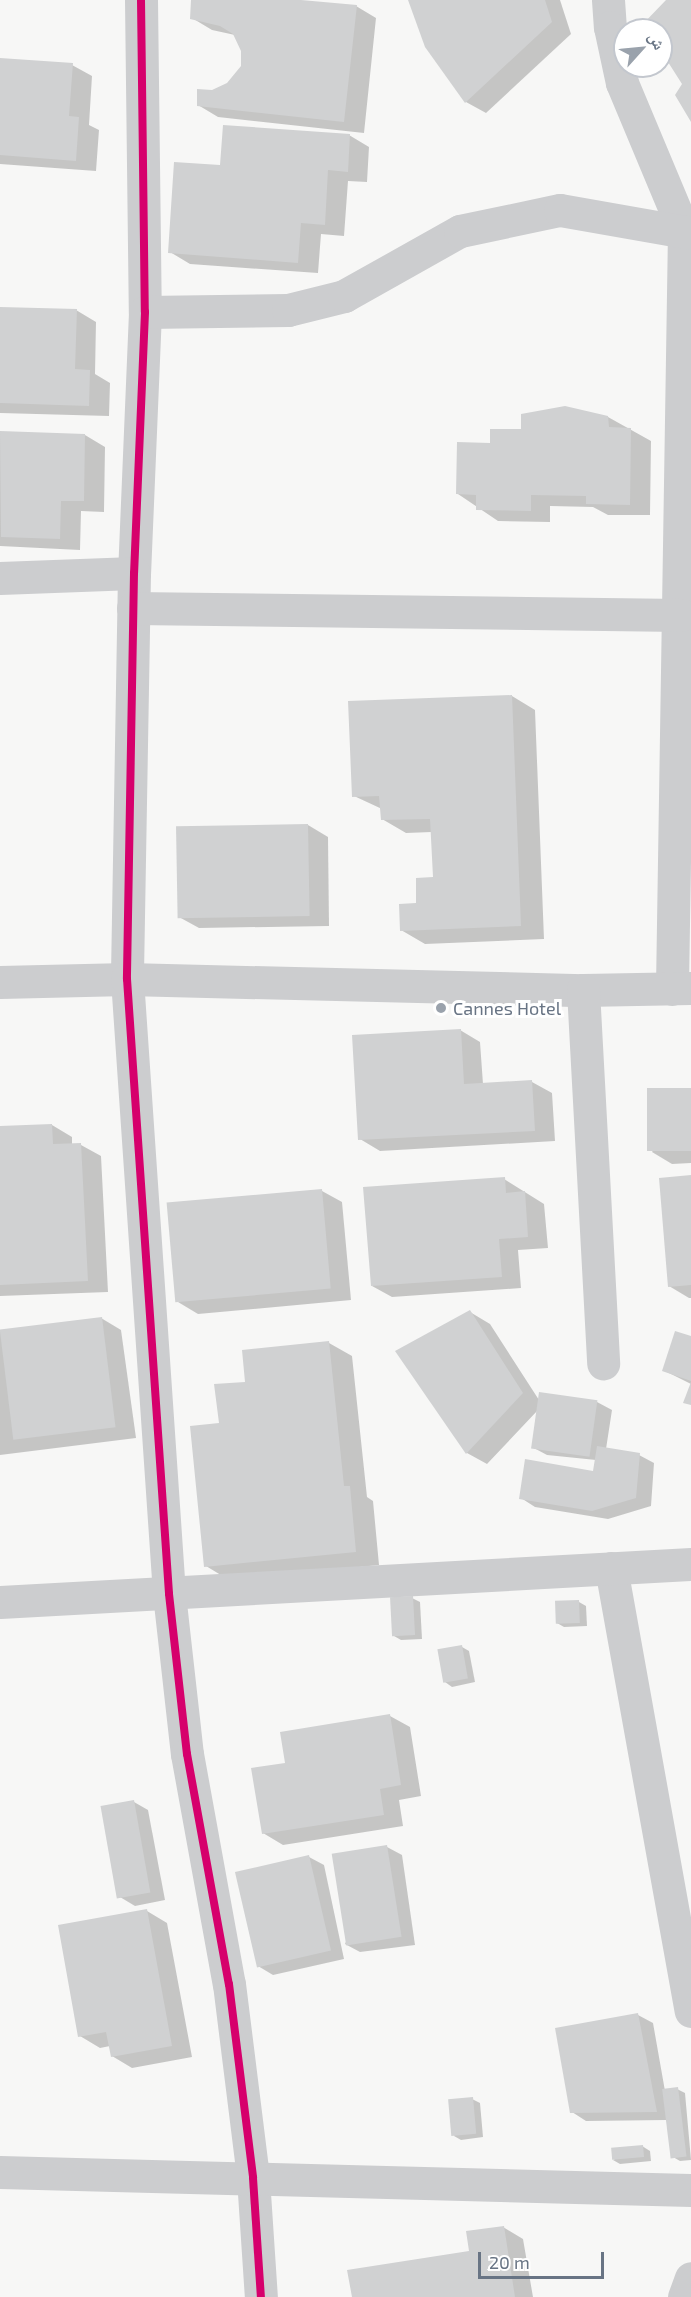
<!DOCTYPE html>
<meta charset="utf-8">
<style>
body{margin:0}
#map{position:relative;width:691px;height:2297px;overflow:hidden;background:#f7f7f6;font-family:"Exo 2","Noto Naskh Arabic",sans-serif}
div>[style]{position:absolute}
.shadow>*{inset:0;background:#0003}
.building>*{inset:0;background:#d0d1d2;transform-origin:0 0}
.street>*{height:33px;margin:-16.5px;padding:0 16.5px;transform-origin:16.5px;border-radius:16.5px;background:#cccdcf}
.cycleway>*{height:8px;margin:-4px;padding:0 4px;transform-origin:4px;border-radius:4px;background:#d6006c}
.dots>*{width:16px;height:16px;translate:-50% -50%;box-sizing:border-box;border:3px solid #fff;border-radius:50%}
span{translate:-50% -50%;white-space:nowrap;text-align:center;line-height:1.15;-webkit-text-stroke:6px #fff;paint-order:stroke}
.poi-label{font-size:18px;color:#687484}
.left{translate:0 -50%;text-align:left}
.north{position:absolute;left:613px;top:18px;width:60px;height:60px;box-sizing:border-box;background:#fff;border:2px solid #c3c7ce;border-radius:50%;rotate:63deg;font-size:16px;font-weight:700;line-height:24px;text-align:center;color:#687484}
.north::after{content:'';display:block;margin:auto;width:21px;height:27px;background:#9aa2ac;clip-path:polygon(50% 0,100% 100%,50% 72%,0 100%)}
.scale{position:absolute;left:478px;top:2252px;width:126px;height:27px;box-sizing:border-box;border:3px solid #687484;border-top:0;padding-left:8px;font-size:18px;line-height:21px;white-space:nowrap;color:#687484;-webkit-text-stroke:4px #fff;paint-order:stroke}
</style>
<div id="map">
<div class="shadow">
<i style="clip-path:polygon(192px 0,285px 0,356px 6px,376px 18px,364px 133px,218px 117px,198px 105px,212px 91px,228px 84px,243px 66px,242px 51px,235px 35px,212px 30px,192px 18px)"></i>
<i style="clip-path:polygon(409px 0,560px 0,571px 34px,486px 113px,466px 102px,427px 47px)"></i>
<i style="clip-path:polygon(668px 0,691px 0,691px 121px,683px 84px,661px 49px,661px 30px,642px 27px)"></i>
<i style="clip-path:polygon(0 60px,72px 65px,92px 76px,89px 125px,99px 130px,96px 171px,0 164px)"></i>
<i style="clip-path:polygon(349px 135px,369px 147px,367px 182px,348px 181px,344px 236px,321px 234px,318px 273px,190px 264px,170px 252px,221px 167px)"></i>
<i style="clip-path:polygon(0 308px,76px 310px,96px 322px,95px 374px,110px 383px,109px 416px,0 413px)"></i>
<i style="clip-path:polygon(608px 417px,651px 441px,650px 515px,608px 515px,593px 507px,550px 506px,550px 522px,498px 521px,458px 494px,491px 444px,523px 431px)"></i>
<i style="clip-path:polygon(0 433px,85px 435px,105px 447px,104px 512px,81px 511px,80px 550px,0 546px)"></i>
<i style="clip-path:polygon(512px 696px,535px 710px,544px 939px,425px 944px,401px 930px,434px 879px,432px 832px,406px 833px,382px 819px,382px 809px,354px 796px)"></i>
<i style="clip-path:polygon(308px 825px,328px 837px,329px 926px,199px 928px,179px 917px)"></i>
<i style="clip-path:polygon(460px 1030px,480px 1042px,483px 1084px,532px 1082px,552px 1093px,555px 1141px,380px 1151px,360px 1139px)"></i>
<i style="clip-path:polygon(691px 1090px,691px 1163px,672px 1164px,652px 1152px)"></i>
<i style="clip-path:polygon(52px 1125px,72px 1137px,72px 1145px,81px 1145px,101px 1156px,108px 1292px,0 1296px,0 1128px)"></i>
<i style="clip-path:polygon(691px 1177px,691px 1298px,689px 1298px,669px 1286px)"></i>
<i style="clip-path:polygon(504px 1179px,544px 1204px,548px 1248px,518px 1250px,521px 1288px,392px 1297px,372px 1286px)"></i>
<i style="clip-path:polygon(322px 1191px,342px 1202px,351px 1300px,198px 1314px,178px 1302px)"></i>
<i style="clip-path:polygon(470px 1312px,490px 1324px,539px 1400px,540px 1393px,597px 1402px,612px 1410px,606px 1449px,639px 1455px,654px 1463px,651px 1506px,608px 1519px,535px 1507px,521px 1498px,595px 1473px,596px 1460px,547px 1455px,532px 1447px,538px 1410px,487px 1464px,467px 1453px)"></i>
<i style="clip-path:polygon(101px 1318px,121px 1330px,136px 1438px,0 1455px,0 1331px)"></i>
<i style="clip-path:polygon(691px 1338px,691px 1384px,663px 1370px)"></i>
<i style="clip-path:polygon(329px 1343px,352px 1356px,367px 1497px,373px 1501px,379px 1565px,229px 1580px,206px 1566px,220px 1425px,246px 1383px)"></i>
<i style="clip-path:polygon(412px 1598px,420px 1602px,422px 1639px,401px 1640px,394px 1636px)"></i>
<i style="clip-path:polygon(579px 1602px,586px 1606px,587px 1626px,564px 1627px,557px 1623px)"></i>
<i style="clip-path:polygon(462px 1647px,469px 1651px,475px 1682px,452px 1687px,445px 1682px)"></i>
<i style="clip-path:polygon(390px 1716px,410px 1727px,421px 1796px,399px 1800px,403px 1826px,283px 1845px,263px 1833px,287px 1764px)"></i>
<i style="clip-path:polygon(134px 1802px,148px 1810px,165px 1900px,135px 1906px,120px 1897px)"></i>
<i style="clip-path:polygon(387px 1847px,402px 1855px,415px 1945px,360px 1952px,345px 1944px)"></i>
<i style="clip-path:polygon(309px 1857px,324px 1865px,344px 1959px,273px 1975px,258px 1966px)"></i>
<i style="clip-path:polygon(147px 1911px,167px 1923px,192px 2057px,132px 2068px,112px 2056px,110px 2046px,100px 2048px,80px 2036px)"></i>
<i style="clip-path:polygon(638px 2015px,653px 2023px,665px 2091px,677px 2089px,685px 2093px,691px 2160px,680px 2161px,673px 2157px,667px 2120px,586px 2121px,572px 2112px)"></i>
<i style="clip-path:polygon(472px 2099px,480px 2103px,483px 2137px,461px 2140px,454px 2136px)"></i>
<i style="clip-path:polygon(642px 2146px,650px 2151px,651px 2161px,620px 2164px,613px 2160px)"></i>
<i style="clip-path:polygon(503px 2227px,523px 2239px,533px 2297px,353px 2297px,470px 2252px)"></i>
</div>
<div class="building">
<i style="clip-path:polygon(191px 0,301px 0,357px 5px,344px 122px,197px 106px,197px 89px,212px 90px,227px 83px,241px 66px,241px 51px,233px 34px,220px 26px,190px 19px)"></i>
<i style="clip-path:polygon(408px 0,545px 0,552px 22px,465px 103px,425px 47px)"></i>
<i style="clip-path:polygon(666px 0,691px 0,691px 122px,675px 95px,682px 84px,661px 51px,661px 30px,640px 27px)"></i>
<i style="clip-path:polygon(0 58px,73px 63px,69px 116px,79px 117px,76px 161px,0 155px)"></i>
<i style="clip-path:polygon(223px 125px,350px 134px,348px 172px,328px 170px,325px 225px,301px 223px,298px 263px,168px 253px,174px 162px,220px 165px)"></i>
<i style="clip-path:polygon(0 307px,77px 309px,75px 369px,90px 370px,89px 406px,0 403px)"></i>
<i style="clip-path:polygon(565px 406px,608px 416px,609px 427px,631px 428px,630px 505px,586px 504px,586px 496px,531px 495px,531px 511px,476px 510px,476px 495px,456px 494px,457px 442px,490px 443px,490px 429px,521px 429px,521px 414px)"></i>
<i style="clip-path:polygon(0 431px,85px 434px,84px 501px,61px 501px,60px 539px,1px 537px)"></i>
<i style="clip-path:polygon(512px 695px,521px 926px,400px 931px,399px 904px,416px 903px,416px 878px,433px 877px,430px 819px,381px 820px,379px 796px,352px 797px,348px 701px)"></i>
<i style="left:308px;top:824px;width:92px;height:132px;rotate:89deg"></i>
<i style="clip-path:polygon(461px 1029px,464px 1084px,532px 1080px,535px 1131px,358px 1140px,352px 1035px)"></i>
<i style="left:691px;top:1088px;width:63px;height:44px;rotate:90deg"></i>
<i style="clip-path:polygon(52px 1124px,53px 1144px,81px 1143px,88px 1281px,0 1285px,0 1126px)"></i>
<i style="clip-path:polygon(691px 1175px,691px 1285px,668px 1287px,659px 1178px)"></i>
<i style="clip-path:polygon(505px 1177px,506px 1193px,525px 1191px,528px 1237px,499px 1239px,502px 1277px,371px 1286px,363px 1187px)"></i>
<i style="left:322px;top:1189px;width:100px;height:156px;rotate:85deg"></i>
<i style="clip-path:polygon(470px 1310px,523px 1393px,466px 1454px,395px 1351px)"></i>
<i style="left:102px;top:1317px;width:111px;height:103px;rotate:83deg"></i>
<i style="clip-path:polygon(675px 1331px,691px 1336px,691px 1381px,662px 1371px)"></i>
<i style="clip-path:polygon(329px 1341px,344px 1486px,350px 1486px,356px 1552px,204px 1567px,190px 1426px,219px 1423px,214px 1384px,245px 1382px,242px 1350px)"></i>
<i style="clip-path:polygon(691px 1382px,691px 1405px,683px 1403px)"></i>
<i style="left:539px;top:1392px;width:59px;height:57px;rotate:8deg"></i>
<i style="clip-path:polygon(597px 1446px,640px 1453px,636px 1498px,592px 1511px,519px 1499px,525px 1459px,593px 1471px)"></i>
<i style="left:413px;top:1596px;width:39px;height:23px;rotate:87deg"></i>
<i style="left:579px;top:1600px;width:23px;height:24px;rotate:88deg"></i>
<i style="left:462px;top:1645px;width:34px;height:25px;rotate:80deg"></i>
<i style="clip-path:polygon(390px 1714px,401px 1785px,380px 1789px,384px 1815px,262px 1834px,251px 1768px,285px 1763px,280px 1732px)"></i>
<i style="left:134px;top:1800px;width:94px;height:34px;rotate:80deg"></i>
<i style="left:387px;top:1845px;width:93px;height:56px;rotate:81deg"></i>
<i style="left:309px;top:1855px;width:98px;height:76px;rotate:77deg"></i>
<i style="clip-path:polygon(147px 1909px,172px 2046px,111px 2057px,106px 2032px,78px 2037px,58px 1925px)"></i>
<i style="clip-path:polygon(638px 2013px,657px 2112px,570px 2113px,555px 2028px)"></i>
<i style="left:678px;top:2087px;width:70px;height:16px;rotate:83deg"></i>
<i style="left:473px;top:2097px;width:37px;height:25px;rotate:85deg"></i>
<i style="left:643px;top:2145px;width:12px;height:32px;rotate:85deg"></i>
<i style="clip-path:polygon(504px 2226px,515px 2297px,352px 2297px,347px 2270px,469px 2251px,466px 2231px)"></i>
</div>
<div class="street">
<i style="left:141px;top:0;width:312px;rotate:89.3deg"></i>
<i style="left:145px;top:312px;width:261px;rotate:92.4deg"></i>
<i style="left:134px;top:573px;width:406px;rotate:91deg"></i>
<i style="left:127px;top:979px;width:616px;rotate:86.09deg"></i>
<i style="left:169px;top:1594px;width:161px;rotate:83.6deg"></i>
<i style="left:187px;top:1754px;width:234px;rotate:79.7deg"></i>
<i style="left:229px;top:1984px;width:195px;rotate:82.9deg"></i>
<i style="left:253px;top:2178px;width:119px;rotate:86.2deg"></i>
<i style="left:608px;top:0;width:27px;rotate:86deg"></i>
<i style="left:610px;top:27px;width:57px;rotate:77.9deg"></i>
<i style="left:622px;top:83px;width:160px;rotate:67.3deg"></i>
<i style="left:684px;top:231px;width:758px;rotate:90.91deg"></i>
<i style="left:145px;top:312px;width:143px;rotate:-0.8deg"></i>
<i style="left:288px;top:310px;width:58px;rotate:-14deg"></i>
<i style="left:344px;top:296px;width:133px;rotate:-29.3deg"></i>
<i style="left:460px;top:231px;width:102px;rotate:-11.9deg"></i>
<i style="left:560px;top:210px;width:133px;rotate:10deg"></i>
<i style="left:0;top:578px;width:134px;rotate:-2.1deg"></i>
<i style="left:133px;top:608px;width:548px;rotate:0.73deg"></i>
<i style="left:0;top:982px;width:127px;rotate:-1.4deg"></i>
<i style="left:127px;top:979px;width:456px;rotate:1.4deg"></i>
<i style="left:583px;top:990px;width:108px;rotate:-1.1deg"></i>
<i style="left:583px;top:990px;width:374px;rotate:86.9deg"></i>
<i style="left:611px;top:1568px;width:450px;rotate:79.8deg"></i>
<i style="left:0;top:1602px;width:692px;rotate:-3.15deg"></i>
<i style="left:0;top:2172px;width:691px;rotate:1.49deg"></i>
<i style="left:684px;top:2297px;width:20px;rotate:-70deg"></i>
</div>
<div class="cycleway">
<i style="left:141px;top:0;width:312px;rotate:89.3deg"></i>
<i style="left:145px;top:312px;width:261px;rotate:92.4deg"></i>
<i style="left:134px;top:573px;width:406px;rotate:91deg"></i>
<i style="left:127px;top:979px;width:616px;rotate:86.09deg"></i>
<i style="left:169px;top:1594px;width:161px;rotate:83.6deg"></i>
<i style="left:187px;top:1754px;width:234px;rotate:79.7deg"></i>
<i style="left:229px;top:1984px;width:195px;rotate:82.9deg"></i>
<i style="left:253px;top:2178px;width:119px;rotate:86.2deg"></i>
</div>
<div class="dots">
<i style="left:441px;top:1008px;background:#9aa2ac"></i>
</div>
<div class="poi-label">
<span class="left" style="left:453px;top:1008px">Cannes Hotel</span>
</div>
<div class="north">ش</div>
<div class="scale">20 m</div>
</div>
